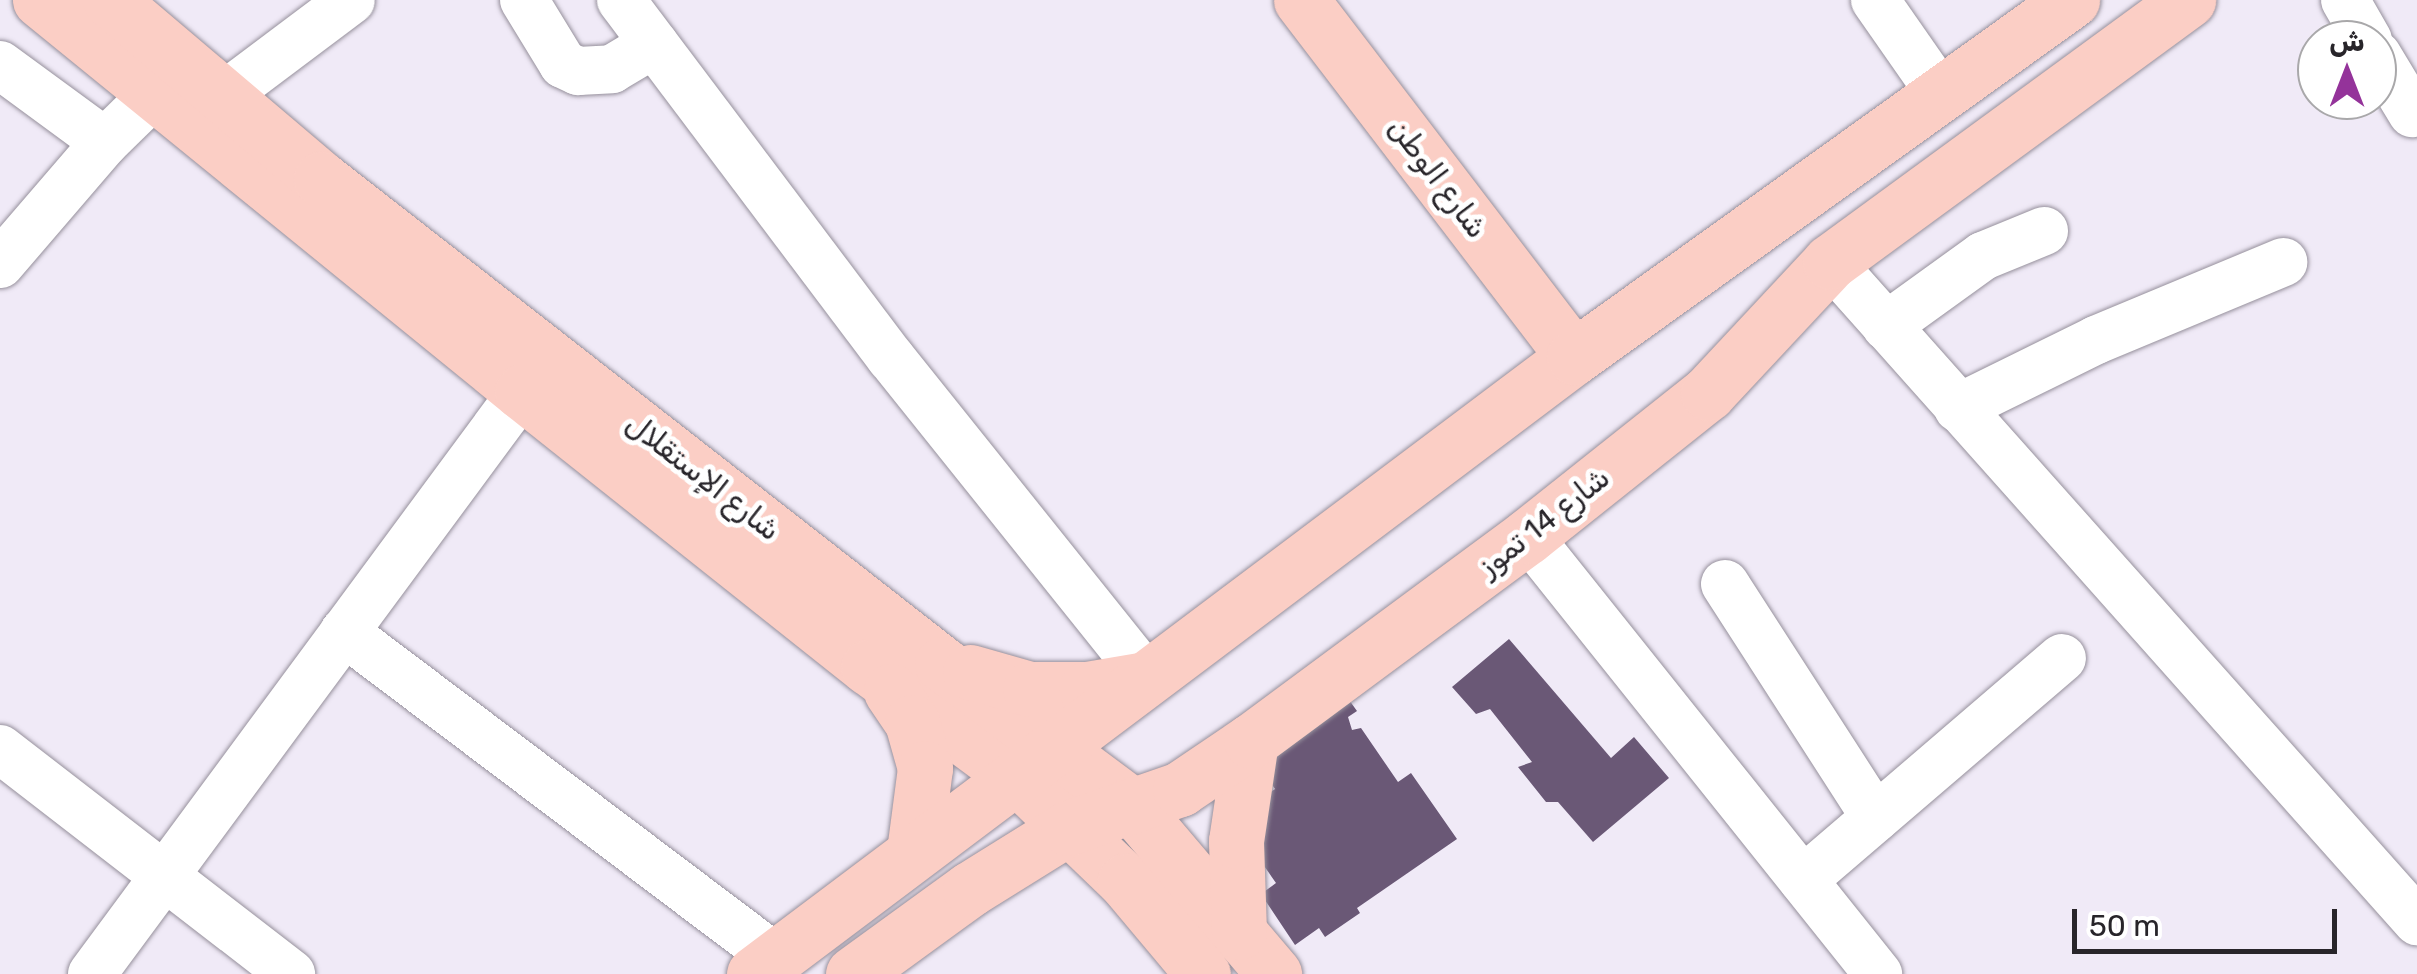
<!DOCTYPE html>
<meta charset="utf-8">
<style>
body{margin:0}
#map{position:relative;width:2417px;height:974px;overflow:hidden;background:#f0eaf7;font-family:Rubik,"Noto Sans Arabic",sans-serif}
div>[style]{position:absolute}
.building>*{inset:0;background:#6a5876}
.roads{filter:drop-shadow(0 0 2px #96909c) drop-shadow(0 0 2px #96909c)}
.minor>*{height:48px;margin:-24px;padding:0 24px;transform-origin:24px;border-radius:24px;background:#fff}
.major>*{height:55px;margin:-27.5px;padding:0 27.5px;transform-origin:27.5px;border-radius:27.5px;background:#fbcec5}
span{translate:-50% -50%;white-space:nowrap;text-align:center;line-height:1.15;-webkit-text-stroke:10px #fff;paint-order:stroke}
.street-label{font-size:30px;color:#28252a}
.north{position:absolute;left:2297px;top:20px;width:100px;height:100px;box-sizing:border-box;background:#fff;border:2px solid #a9a8aa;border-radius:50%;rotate:0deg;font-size:28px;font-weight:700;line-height:40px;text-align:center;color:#28252a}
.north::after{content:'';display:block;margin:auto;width:35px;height:45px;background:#94339a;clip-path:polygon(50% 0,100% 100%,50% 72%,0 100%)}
.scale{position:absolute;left:2072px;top:909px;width:265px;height:45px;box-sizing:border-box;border:5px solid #28252a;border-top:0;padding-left:12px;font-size:30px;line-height:35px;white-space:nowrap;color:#28252a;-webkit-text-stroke:8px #fff;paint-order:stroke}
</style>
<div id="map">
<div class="building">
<i style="clip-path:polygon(1509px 639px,1611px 758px,1634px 737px,1669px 778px,1593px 842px,1558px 802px,1546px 802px,1518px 767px,1532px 762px,1490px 709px,1476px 714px,1452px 687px)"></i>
<i style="clip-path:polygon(1344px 693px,1357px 711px,1348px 717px,1352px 730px,1361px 728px,1398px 782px,1411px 773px,1457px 839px,1357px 908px,1360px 913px,1325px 937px,1319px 928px,1295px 945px,1261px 894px,1276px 883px,1244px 837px,1248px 808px,1275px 789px,1252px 755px)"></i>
</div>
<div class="roads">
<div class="minor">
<i style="left:524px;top:0;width:75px;rotate:58.6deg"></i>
<i style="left:563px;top:64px;width:17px;rotate:25deg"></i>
<i style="left:578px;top:71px;width:34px;rotate:-3deg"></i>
<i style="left:612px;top:69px;width:49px;rotate:-30.8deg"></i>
<i style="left:621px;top:0;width:448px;rotate:53deg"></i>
<i style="left:891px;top:358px;width:411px;rotate:51.3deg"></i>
<i style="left:1875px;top:0;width:117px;rotate:55.1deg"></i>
<i style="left:2345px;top:0;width:46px;rotate:60.1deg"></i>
<i style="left:2377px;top:55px;width:68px;rotate:58.9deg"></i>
<i style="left:0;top:65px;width:130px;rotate:36.3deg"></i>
<i style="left:222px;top:97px;width:161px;rotate:-36.9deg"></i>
<i style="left:1830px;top:262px;width:883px;rotate:48.31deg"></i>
<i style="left:0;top:264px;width:161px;rotate:-49.3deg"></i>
<i style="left:105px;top:142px;width:70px;rotate:-44.4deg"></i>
<i style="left:1886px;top:326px;width:120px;rotate:-35.8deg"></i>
<i style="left:1983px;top:256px;width:66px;rotate:-22.3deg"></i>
<i style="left:1958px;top:408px;width:154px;rotate:-26.2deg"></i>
<i style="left:2096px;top:340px;width:203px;rotate:-22.6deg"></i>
<i style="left:1528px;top:536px;width:561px;rotate:51.37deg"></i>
<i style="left:1725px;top:584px;width:278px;rotate:57.2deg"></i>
<i style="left:344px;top:632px;width:541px;rotate:37.04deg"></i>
<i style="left:0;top:749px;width:368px;rotate:37.7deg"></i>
<i style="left:1803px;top:880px;width:341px;rotate:-40.6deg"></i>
<i style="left:92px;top:974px;width:724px;rotate:-53.54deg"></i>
</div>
<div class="major">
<i style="left:40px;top:0;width:621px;rotate:39.12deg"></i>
<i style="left:522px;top:392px;width:442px;rotate:38.5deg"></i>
<i style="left:868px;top:667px;width:187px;rotate:36.5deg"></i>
<i style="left:1018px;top:778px;width:149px;rotate:43.9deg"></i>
<i style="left:1125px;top:881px;width:121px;rotate:50deg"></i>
<i style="left:110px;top:0;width:277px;rotate:40.3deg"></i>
<i style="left:321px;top:179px;width:788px;rotate:37.99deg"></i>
<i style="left:942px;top:664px;width:234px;rotate:36.7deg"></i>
<i style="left:1130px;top:804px;width:223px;rotate:49.7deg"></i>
<i style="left:1301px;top:0;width:449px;rotate:52.6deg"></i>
<i style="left:970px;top:672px;width:62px;rotate:15.8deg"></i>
<i style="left:1030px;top:689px;width:56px"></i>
<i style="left:1086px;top:689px;width:60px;rotate:-9.6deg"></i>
<i style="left:891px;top:691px;width:37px;rotate:56deg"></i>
<i style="left:912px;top:722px;width:48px;rotate:74.2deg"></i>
<i style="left:925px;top:768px;width:85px;rotate:97.5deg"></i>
<i style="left:1239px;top:932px;width:91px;rotate:-91.9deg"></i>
<i style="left:1236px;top:841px;width:101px;rotate:-81.5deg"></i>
<i style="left:754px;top:974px;width:1026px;rotate:-36.96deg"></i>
<i style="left:1574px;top:357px;width:613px;rotate:-35.64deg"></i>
<i style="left:853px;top:974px;width:145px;rotate:-36deg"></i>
<i style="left:970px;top:889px;width:115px;rotate:-31.9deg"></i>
<i style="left:1068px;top:828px;width:119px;rotate:-19.2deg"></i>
<i style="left:1180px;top:789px;width:86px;rotate:-34.1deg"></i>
<i style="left:1251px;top:741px;width:345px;rotate:-36.5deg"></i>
<i style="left:1528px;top:536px;width:230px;rotate:-38.5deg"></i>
<i style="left:1708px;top:393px;width:179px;rotate:-47deg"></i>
<i style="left:1830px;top:262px;width:444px;rotate:-36.2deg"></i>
</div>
</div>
<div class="street-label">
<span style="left:1438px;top:178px;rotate:53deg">شارع الوطن</span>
<span style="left:703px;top:477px;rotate:38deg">شارع الإستقلال</span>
<span style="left:1544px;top:522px;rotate:-38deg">شارع 14 تموز</span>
</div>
<div class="north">ش</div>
<div class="scale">50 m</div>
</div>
